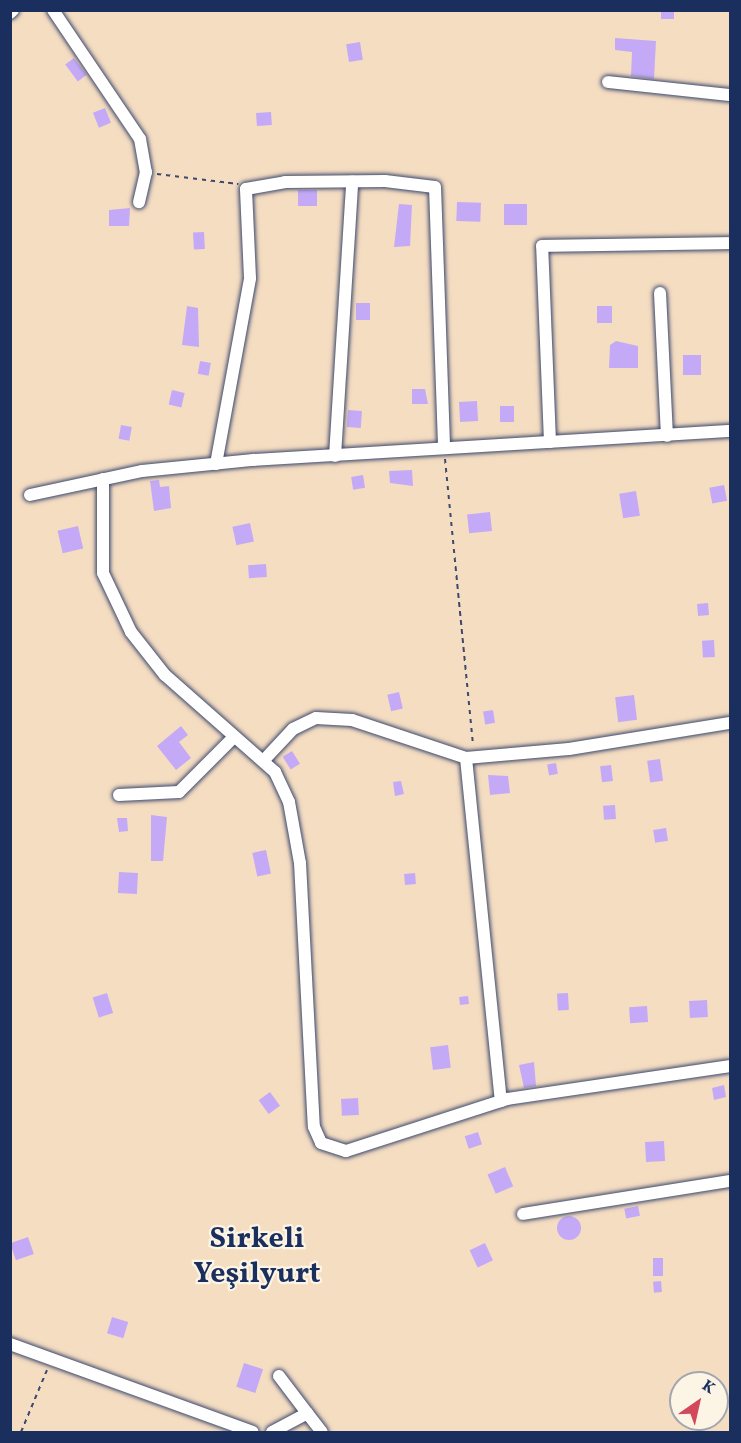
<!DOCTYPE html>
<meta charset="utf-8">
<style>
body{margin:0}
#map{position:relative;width:741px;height:1443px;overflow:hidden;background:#f5ddc2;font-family:Vollkorn,serif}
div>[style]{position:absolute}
.building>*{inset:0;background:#c4aaf6;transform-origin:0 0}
.round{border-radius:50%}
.path>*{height:2px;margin-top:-1px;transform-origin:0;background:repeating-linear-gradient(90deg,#3c496d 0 4.5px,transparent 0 9px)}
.roads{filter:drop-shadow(0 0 2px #3c496d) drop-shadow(0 0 2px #3c496d)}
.minor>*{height:12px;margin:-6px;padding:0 6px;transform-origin:6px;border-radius:6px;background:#fff}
span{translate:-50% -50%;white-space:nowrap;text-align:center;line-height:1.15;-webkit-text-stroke:4.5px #fcf5e5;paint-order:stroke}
.district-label{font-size:30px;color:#1b2f5e;font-weight:700}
.frame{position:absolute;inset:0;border:12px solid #1b2f5e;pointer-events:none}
.north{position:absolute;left:669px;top:1371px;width:60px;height:60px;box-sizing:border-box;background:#fcf5e5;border:2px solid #a2a6af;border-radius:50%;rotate:34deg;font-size:16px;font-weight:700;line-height:24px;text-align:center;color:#1b2f5e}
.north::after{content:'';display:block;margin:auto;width:21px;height:27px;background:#d1495b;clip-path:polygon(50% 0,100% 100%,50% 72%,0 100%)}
</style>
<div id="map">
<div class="building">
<i style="left:661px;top:10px;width:13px;height:9px"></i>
<i style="clip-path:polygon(615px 38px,656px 41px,654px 79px,631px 76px,632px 52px,615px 50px)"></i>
<i style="left:360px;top:42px;width:18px;height:14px;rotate:81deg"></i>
<i style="left:74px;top:58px;width:21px;height:11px;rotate:53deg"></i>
<i style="left:105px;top:108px;width:16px;height:13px;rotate:68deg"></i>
<i style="left:271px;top:112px;width:13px;height:15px;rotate:86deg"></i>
<i style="left:298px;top:190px;width:19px;height:16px"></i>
<i style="left:457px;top:202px;width:24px;height:19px;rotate:2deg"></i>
<i style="clip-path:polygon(399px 204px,412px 205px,410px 246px,394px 247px)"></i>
<i style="left:527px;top:204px;width:21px;height:23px;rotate:90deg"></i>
<i style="clip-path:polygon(130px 208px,129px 226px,109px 226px,109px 210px)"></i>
<i style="left:204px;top:232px;width:17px;height:11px;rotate:87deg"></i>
<i style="left:356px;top:303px;width:14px;height:17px"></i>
<i style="clip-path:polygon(187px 306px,198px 308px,199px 347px,182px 345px)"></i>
<i style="left:612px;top:306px;width:17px;height:15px;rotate:90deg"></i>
<i style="clip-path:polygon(616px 341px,638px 346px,638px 368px,609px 368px,610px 345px)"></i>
<i style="left:683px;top:355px;width:18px;height:20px"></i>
<i style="left:200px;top:361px;width:11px;height:13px;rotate:10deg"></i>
<i style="clip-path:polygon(412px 389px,425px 389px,428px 404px,412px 404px)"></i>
<i style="left:172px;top:390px;width:13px;height:15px;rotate:13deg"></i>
<i style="left:477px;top:401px;width:20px;height:18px;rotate:87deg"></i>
<i style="left:500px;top:406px;width:14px;height:16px"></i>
<i style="left:348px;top:410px;width:14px;height:17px;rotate:4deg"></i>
<i style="left:121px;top:425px;width:11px;height:14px;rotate:10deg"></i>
<i style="clip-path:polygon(412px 470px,413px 486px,390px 483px,389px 471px)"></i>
<i style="left:363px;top:475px;width:13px;height:12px;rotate:81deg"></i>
<i style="clip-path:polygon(159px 480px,160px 487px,169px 486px,171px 508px,154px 511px,150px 481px)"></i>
<i style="left:724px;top:485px;width:16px;height:15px;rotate:79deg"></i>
<i style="left:636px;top:491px;width:25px;height:17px;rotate:81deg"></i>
<i style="left:490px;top:512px;width:19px;height:23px;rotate:84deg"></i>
<i style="left:250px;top:523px;width:19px;height:18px;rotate:78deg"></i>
<i style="left:78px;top:526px;width:23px;height:21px;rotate:77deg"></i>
<i style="left:266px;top:564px;width:13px;height:18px;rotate:86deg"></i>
<i style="left:708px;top:603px;width:12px;height:11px;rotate:85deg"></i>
<i style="left:714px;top:640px;width:17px;height:12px;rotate:87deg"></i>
<i style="left:399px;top:692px;width:17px;height:12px;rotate:77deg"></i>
<i style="left:634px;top:695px;width:25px;height:19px;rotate:83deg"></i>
<i style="left:493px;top:710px;width:13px;height:10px;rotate:81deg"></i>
<i style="clip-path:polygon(181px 726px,188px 735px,179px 742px,191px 758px,176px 770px,157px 746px)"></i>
<i style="left:292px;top:751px;width:15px;height:11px;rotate:58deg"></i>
<i style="left:660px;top:759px;width:22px;height:13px;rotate:82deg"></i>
<i style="left:556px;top:763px;width:11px;height:9px;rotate:80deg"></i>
<i style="left:611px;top:765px;width:16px;height:11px;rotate:83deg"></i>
<i style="clip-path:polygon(488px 775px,508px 776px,510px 793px,490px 795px)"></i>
<i style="clip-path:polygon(401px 781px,404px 794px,395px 796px,393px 782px)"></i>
<i style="left:615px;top:805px;width:14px;height:12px;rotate:86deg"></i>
<i style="clip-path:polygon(151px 815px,167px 817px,163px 861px,151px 861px)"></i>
<i style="clip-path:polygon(117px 818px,127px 818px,128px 831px,119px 832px)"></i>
<i style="left:666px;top:828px;width:13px;height:13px;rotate:81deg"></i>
<i style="left:266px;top:850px;width:24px;height:14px;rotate:78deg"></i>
<i style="left:119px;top:872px;width:19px;height:21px;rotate:3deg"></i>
<i style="left:415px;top:873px;width:11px;height:11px;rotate:85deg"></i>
<i style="left:107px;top:993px;width:21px;height:15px;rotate:73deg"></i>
<i style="left:568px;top:993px;width:17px;height:11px;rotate:87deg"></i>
<i style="left:468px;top:996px;width:8px;height:9px;rotate:83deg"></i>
<i style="left:707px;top:1000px;width:17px;height:18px;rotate:87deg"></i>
<i style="left:647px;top:1006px;width:16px;height:18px;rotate:86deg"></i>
<i style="left:448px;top:1045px;width:23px;height:18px;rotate:83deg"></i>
<i style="clip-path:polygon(534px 1062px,536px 1086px,524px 1088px,519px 1065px)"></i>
<i style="clip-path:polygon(724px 1085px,726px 1097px,714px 1100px,712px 1088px)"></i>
<i style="left:270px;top:1092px;width:17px;height:14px;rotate:54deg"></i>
<i style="left:358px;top:1098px;width:17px;height:17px;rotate:87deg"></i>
<i style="left:478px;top:1132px;width:13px;height:14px;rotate:72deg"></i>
<i style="left:664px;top:1141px;width:20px;height:19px;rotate:87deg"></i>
<i style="left:505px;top:1167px;width:21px;height:19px;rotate:67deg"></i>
<i style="left:638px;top:1206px;width:10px;height:14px;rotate:79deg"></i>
<i class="round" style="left:557px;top:1216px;width:24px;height:24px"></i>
<i style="left:28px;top:1237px;width:18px;height:19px;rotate:71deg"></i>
<i style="left:485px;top:1243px;width:19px;height:17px;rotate:65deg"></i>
<i style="left:653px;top:1258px;width:10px;height:18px"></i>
<i style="left:661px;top:1281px;width:11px;height:8px;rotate:85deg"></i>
<i style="left:112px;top:1317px;width:17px;height:17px;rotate:17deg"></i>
<i style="left:244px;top:1363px;width:20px;height:25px;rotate:18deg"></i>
</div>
<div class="path">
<i style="left:157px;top:174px;width:82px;rotate:7deg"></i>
<i style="left:445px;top:459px;width:288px;rotate:84.4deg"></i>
<i style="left:21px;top:1432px;width:67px;rotate:-67.2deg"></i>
</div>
<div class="roads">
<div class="minor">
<i style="left:53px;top:10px;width:156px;rotate:56deg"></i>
<i style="left:140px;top:139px;width:34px;rotate:80deg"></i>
<i style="left:146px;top:172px;width:31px;rotate:103deg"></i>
<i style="left:10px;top:13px;width:4px;rotate:-45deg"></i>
<i style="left:608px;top:82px;width:123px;rotate:6.1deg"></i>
<i style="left:660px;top:293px;width:143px;rotate:87.2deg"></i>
<i style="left:550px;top:442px;width:196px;rotate:-92.3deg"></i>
<i style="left:542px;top:246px;width:188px;rotate:-0.9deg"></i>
<i style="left:335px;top:456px;width:275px;rotate:-86.4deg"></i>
<i style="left:216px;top:464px;width:189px;rotate:-79.6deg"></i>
<i style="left:250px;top:278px;width:89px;rotate:-92.6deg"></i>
<i style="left:246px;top:189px;width:40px;rotate:-10deg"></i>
<i style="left:285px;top:182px;width:100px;rotate:-0.6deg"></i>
<i style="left:385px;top:181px;width:50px;rotate:6.8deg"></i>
<i style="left:435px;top:187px;width:261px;rotate:88deg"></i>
<i style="left:103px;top:479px;width:94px;rotate:90deg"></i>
<i style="left:103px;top:573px;width:65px;rotate:64.6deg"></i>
<i style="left:131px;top:632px;width:55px;rotate:51.7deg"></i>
<i style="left:165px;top:675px;width:147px;rotate:41.4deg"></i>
<i style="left:275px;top:772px;width:33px;rotate:65deg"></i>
<i style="left:289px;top:802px;width:62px;rotate:79.8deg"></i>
<i style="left:300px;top:863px;width:264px;rotate:87deg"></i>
<i style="left:314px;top:1127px;width:17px;rotate:66deg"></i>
<i style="left:321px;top:1143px;width:26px;rotate:18deg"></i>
<i style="left:346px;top:1151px;width:169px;rotate:-17.9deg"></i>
<i style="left:507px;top:1099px;width:225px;rotate:-8.4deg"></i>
<i style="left:30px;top:495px;width:115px;rotate:-12.1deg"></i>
<i style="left:142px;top:471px;width:112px;rotate:-5.7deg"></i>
<i style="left:253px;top:460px;width:478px;rotate:-3.5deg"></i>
<i style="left:466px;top:758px;width:345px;rotate:84.2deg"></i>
<i style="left:264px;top:760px;width:42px;rotate:-46.9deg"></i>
<i style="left:293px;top:729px;width:25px;rotate:-26deg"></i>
<i style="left:316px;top:718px;width:36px;rotate:3deg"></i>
<i style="left:352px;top:720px;width:120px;rotate:18.4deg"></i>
<i style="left:466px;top:758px;width:103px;rotate:-5deg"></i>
<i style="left:569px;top:749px;width:163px;rotate:-9.2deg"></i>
<i style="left:119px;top:795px;width:60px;rotate:-2.9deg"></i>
<i style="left:179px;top:792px;width:78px;rotate:-45deg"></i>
<i style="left:523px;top:1214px;width:210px;rotate:-9.1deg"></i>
<i style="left:10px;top:1344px;width:258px;rotate:19.9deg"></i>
<i style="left:279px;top:1376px;width:46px;rotate:52.9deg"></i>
<i style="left:272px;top:1432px;width:40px;rotate:-28deg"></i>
<i style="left:307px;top:1413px;width:24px;rotate:52deg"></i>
</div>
</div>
<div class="district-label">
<span style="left:257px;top:1256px">Sirkeli<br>Yeşilyurt</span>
</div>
<div class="frame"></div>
<div class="north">K</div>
</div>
